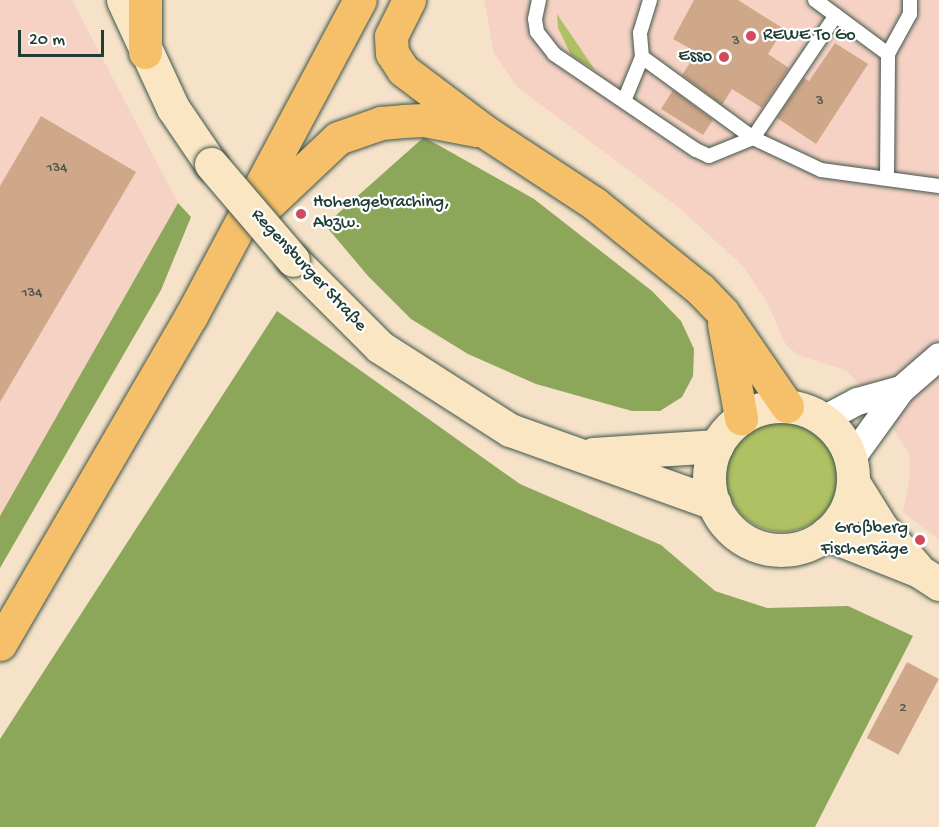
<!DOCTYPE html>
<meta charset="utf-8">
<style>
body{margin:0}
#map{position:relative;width:939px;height:827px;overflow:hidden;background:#f5e2c9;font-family:"Gochi Hand",sans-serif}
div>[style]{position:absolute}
.built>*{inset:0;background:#f6d2c5}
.green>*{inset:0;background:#b0c164}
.round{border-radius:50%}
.forest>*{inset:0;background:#8ca75a}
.building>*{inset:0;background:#cfa789;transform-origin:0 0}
.roads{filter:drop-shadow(0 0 2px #3f564a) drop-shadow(0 0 2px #3f564a)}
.lane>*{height:14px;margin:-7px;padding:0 7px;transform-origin:7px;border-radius:7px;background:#fff}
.street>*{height:27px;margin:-13.5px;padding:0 13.5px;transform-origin:13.5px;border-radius:13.5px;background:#fff}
.secondary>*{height:33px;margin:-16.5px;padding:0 16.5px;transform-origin:16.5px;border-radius:16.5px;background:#fbe6c4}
.secondary>.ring{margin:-16.5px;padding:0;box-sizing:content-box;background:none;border:33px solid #fbe6c4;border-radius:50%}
.highway>*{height:33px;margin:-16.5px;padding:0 16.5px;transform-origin:16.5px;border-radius:16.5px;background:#f6c06b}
.bridges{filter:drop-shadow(0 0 2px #3f564a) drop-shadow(0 0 2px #3f564a)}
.secondary-bridge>*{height:33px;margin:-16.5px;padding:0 16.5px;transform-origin:16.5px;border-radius:16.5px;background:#fbe6c4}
.dots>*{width:16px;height:16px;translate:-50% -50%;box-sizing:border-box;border:3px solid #fff;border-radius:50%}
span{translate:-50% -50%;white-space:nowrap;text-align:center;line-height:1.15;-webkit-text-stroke:4.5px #fff;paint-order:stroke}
.number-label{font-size:15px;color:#4b5849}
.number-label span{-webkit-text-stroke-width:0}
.poi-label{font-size:18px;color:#1f3d34}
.left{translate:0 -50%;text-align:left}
.right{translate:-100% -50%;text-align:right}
.street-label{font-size:18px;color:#1f3d34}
.scale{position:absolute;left:18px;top:30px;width:86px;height:27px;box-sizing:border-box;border:3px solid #1f3d34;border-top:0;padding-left:8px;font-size:18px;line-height:21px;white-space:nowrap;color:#1f3d34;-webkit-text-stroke:4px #fff;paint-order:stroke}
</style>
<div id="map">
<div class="built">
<i style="clip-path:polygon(0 0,72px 0,178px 203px,0 516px)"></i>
<i style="clip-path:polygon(484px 0,939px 0,939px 540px,903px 512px,910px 477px,909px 454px,879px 405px,845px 370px,798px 355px,786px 345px,767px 302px,743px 266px,677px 206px,518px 88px,494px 53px)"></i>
</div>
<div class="green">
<i style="clip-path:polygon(557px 14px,595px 70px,571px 55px,558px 28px)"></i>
<i class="round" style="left:726px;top:420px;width:112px;height:112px"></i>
</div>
<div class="forest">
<i style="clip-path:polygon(424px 137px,534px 199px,652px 291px,681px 321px,694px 349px,693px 376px,682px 397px,660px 411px,632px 411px,536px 384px,468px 354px,411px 319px,368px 276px,325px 225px)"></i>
<i style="clip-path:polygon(178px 203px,191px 217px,161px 290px,0 568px,0 516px)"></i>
<i style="clip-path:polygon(277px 311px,520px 484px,661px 545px,715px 591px,767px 608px,848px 606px,913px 636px,815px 827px,0 827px,0 739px)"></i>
</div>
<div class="building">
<i style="clip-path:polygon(694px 0,738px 0,784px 29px,768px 54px,789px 68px,762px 108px,732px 89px,722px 105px,682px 75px,690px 63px,685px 59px,691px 49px,673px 39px)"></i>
<i style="clip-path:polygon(835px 43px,868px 64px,816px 144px,777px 118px,804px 78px,809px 81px)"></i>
<i style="clip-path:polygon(673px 90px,713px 120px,703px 135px,661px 109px)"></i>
<i style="clip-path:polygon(41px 116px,136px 172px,0 402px,0 186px)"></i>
<i style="left:907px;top:662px;width:36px;height:86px;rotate:28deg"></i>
</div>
<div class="roads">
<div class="lane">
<i style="left:539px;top:0;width:19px;rotate:102deg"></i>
<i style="left:535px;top:19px;width:13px;rotate:81deg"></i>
<i style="left:537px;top:32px;width:28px;rotate:52deg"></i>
<i style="left:554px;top:54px;width:171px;rotate:34.1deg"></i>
<i style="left:696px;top:150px;width:14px;rotate:25deg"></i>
<i style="left:709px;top:156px;width:48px;rotate:-22.2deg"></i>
<i style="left:753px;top:138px;width:75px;rotate:25.2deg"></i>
<i style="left:821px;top:170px;width:119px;rotate:7.7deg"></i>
<i style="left:815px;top:0;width:91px;rotate:36.5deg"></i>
<i style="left:642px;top:57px;width:137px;rotate:36.1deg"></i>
<i style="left:753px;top:138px;width:148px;rotate:-56deg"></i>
<i style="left:624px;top:101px;width:48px;rotate:-67.8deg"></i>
<i style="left:642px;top:57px;width:24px;rotate:-95deg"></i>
<i style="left:640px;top:33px;width:34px;rotate:-73deg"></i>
<i style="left:887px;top:176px;width:122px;rotate:-89.5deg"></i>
<i style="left:888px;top:54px;width:46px;rotate:-61.2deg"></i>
<i style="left:910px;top:14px;width:14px;rotate:-90deg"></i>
</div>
<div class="street">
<i style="left:823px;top:419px;width:38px;rotate:-28deg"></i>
<i style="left:857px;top:401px;width:46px;rotate:-15.3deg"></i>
<i style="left:851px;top:458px;width:85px;rotate:-54.1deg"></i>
<i style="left:901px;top:389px;width:50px;rotate:-41deg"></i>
</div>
<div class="secondary">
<i style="left:123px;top:0;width:119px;rotate:65.2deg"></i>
<i style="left:173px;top:108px;width:68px;rotate:55.8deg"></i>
<i style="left:293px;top:260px;width:123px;rotate:45deg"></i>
<i style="left:380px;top:347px;width:154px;rotate:32.6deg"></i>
<i style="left:510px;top:430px;width:217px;rotate:19.7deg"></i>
<i class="ring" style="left:709px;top:406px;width:111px;height:111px"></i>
<i style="left:593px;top:454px;width:124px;rotate:-3.7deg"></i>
<i style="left:853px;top:482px;width:53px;rotate:58.1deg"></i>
<i style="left:881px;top:527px;width:53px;rotate:48.8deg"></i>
<i style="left:826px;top:534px;width:100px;rotate:21.7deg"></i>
<i style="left:919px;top:571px;width:24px;rotate:33deg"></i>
</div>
<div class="highway">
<i style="left:409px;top:0;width:40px;rotate:116.6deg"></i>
<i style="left:391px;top:36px;width:17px;rotate:87deg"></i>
<i style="left:392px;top:53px;width:20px;rotate:57deg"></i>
<i style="left:403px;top:70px;width:101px;rotate:37deg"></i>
<i style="left:484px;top:131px;width:133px;rotate:33.3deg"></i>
<i style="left:595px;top:204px;width:135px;rotate:39deg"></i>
<i style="left:700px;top:289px;width:33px;rotate:46deg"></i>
<i style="left:723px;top:313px;width:113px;rotate:55.5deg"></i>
<i style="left:145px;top:52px;width:52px;rotate:-90deg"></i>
<i style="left:265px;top:207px;width:100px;rotate:-43.4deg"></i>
<i style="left:338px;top:138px;width:46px;rotate:-19.2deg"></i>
<i style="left:381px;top:123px;width:22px;rotate:-5deg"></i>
<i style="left:403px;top:121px;width:21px;rotate:-3deg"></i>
<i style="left:424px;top:120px;width:53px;rotate:10.9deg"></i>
<i style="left:724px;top:324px;width:96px;rotate:79.7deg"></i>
<i style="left:0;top:644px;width:380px;rotate:-59.8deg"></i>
<i style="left:191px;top:316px;width:358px;rotate:-61.9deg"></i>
</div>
</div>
<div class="bridges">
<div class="secondary-bridge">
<i style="left:211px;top:164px;width:126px;rotate:49.5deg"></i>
</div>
</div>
<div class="dots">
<i style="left:751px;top:36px;background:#d1495b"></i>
<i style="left:724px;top:57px;background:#d1495b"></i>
<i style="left:301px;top:214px;background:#d1495b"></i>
<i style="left:920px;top:540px;background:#d1495b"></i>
</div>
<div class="number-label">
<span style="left:736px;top:42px">3</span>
<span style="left:820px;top:102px">3</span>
<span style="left:57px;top:169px">134</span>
<span style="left:32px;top:294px">134</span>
<span style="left:903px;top:709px">2</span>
</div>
<div class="poi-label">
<span class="left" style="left:763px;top:36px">REWE To Go</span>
<span class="right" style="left:712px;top:57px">Esso</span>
<span class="left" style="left:313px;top:214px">Hohengebraching,<br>Abzw.</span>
<span class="right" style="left:908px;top:540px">Großberg<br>Fischersäge</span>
</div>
<div class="street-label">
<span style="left:308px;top:271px;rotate:47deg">Regensburger Straße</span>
</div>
<div class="scale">20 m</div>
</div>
